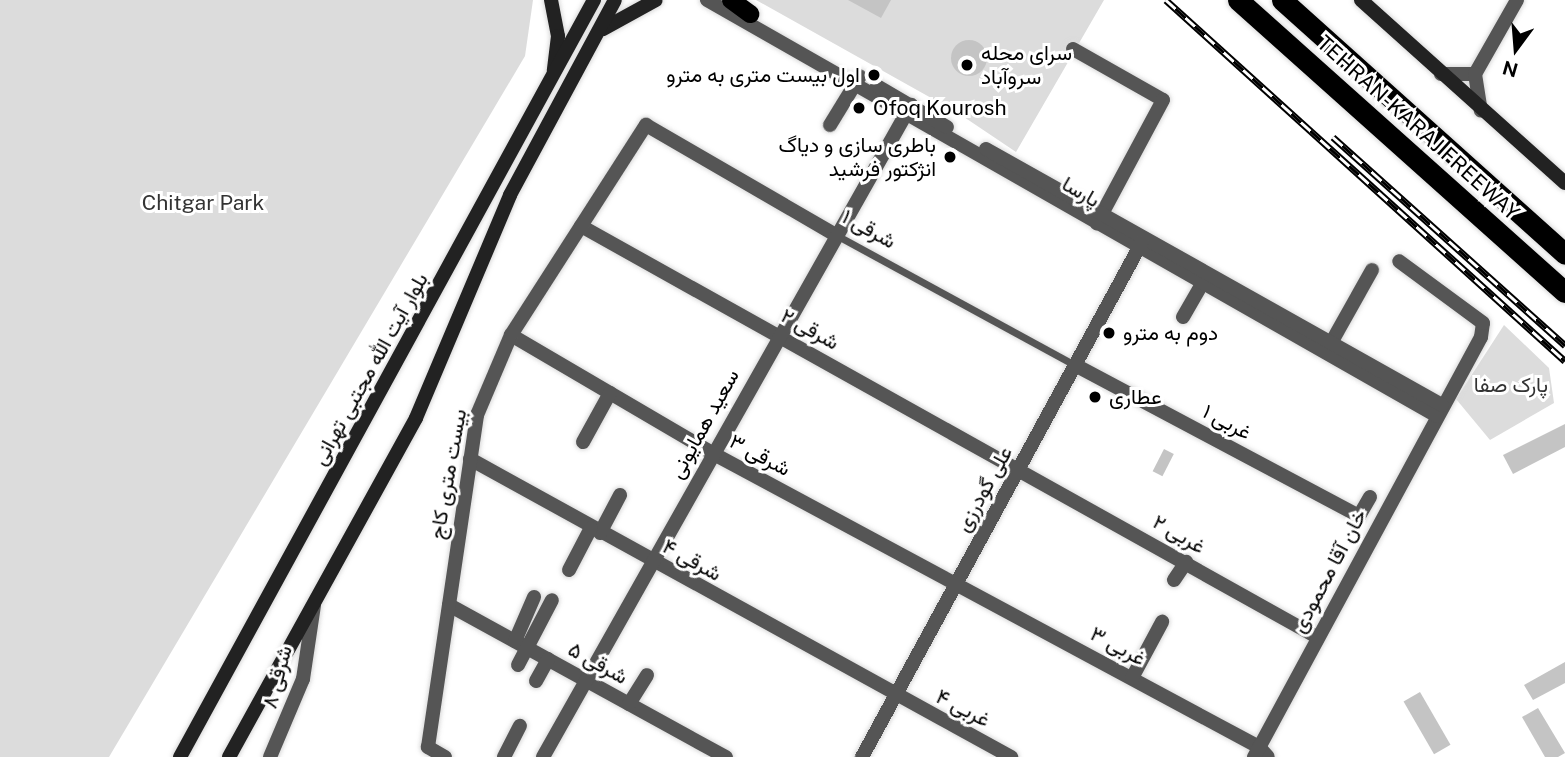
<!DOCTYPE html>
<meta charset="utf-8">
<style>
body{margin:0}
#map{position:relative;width:1565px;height:757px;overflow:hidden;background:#fff;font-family:"Public Sans",Vazirmatn,sans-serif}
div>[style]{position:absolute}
.green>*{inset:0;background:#dcdcdc}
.building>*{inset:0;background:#c4c4c4;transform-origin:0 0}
.round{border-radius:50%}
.roads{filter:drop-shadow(0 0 2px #dbdbdb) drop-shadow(0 0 2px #dbdbdb)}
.service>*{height:7px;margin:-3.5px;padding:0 3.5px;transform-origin:3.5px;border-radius:3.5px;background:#555}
.minor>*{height:14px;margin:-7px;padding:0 7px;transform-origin:7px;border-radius:7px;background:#555}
.tertiary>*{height:14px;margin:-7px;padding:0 7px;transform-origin:7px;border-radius:7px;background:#555}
.secondary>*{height:14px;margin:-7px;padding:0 7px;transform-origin:7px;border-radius:7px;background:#222}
.primary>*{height:18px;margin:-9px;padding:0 9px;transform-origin:9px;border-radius:9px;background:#000}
.motorway>*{height:21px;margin:-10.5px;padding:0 10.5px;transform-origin:10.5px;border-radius:10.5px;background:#000}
.rail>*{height:7px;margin-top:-3.5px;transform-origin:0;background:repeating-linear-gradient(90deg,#fff 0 13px,#000 0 26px);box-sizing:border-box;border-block:2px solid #000}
.dots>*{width:19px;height:19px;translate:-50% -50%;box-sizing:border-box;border:4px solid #fff;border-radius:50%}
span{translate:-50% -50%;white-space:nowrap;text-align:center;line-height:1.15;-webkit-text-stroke:6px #fff;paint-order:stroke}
.poi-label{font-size:21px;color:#000}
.left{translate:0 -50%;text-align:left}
.right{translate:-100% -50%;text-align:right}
.street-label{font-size:21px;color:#000}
.park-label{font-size:21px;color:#333}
.north{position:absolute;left:1481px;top:14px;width:70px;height:70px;-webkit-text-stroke:5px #fff;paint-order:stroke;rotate:196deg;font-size:19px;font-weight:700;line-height:28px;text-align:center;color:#000}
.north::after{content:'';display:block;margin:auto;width:24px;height:32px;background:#000;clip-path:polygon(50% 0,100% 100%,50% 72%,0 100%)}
</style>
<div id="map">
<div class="green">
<i style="clip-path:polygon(0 0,533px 0,525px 56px,109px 757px,0 757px)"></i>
<i style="clip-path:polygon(756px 0,1104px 0,1016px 152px,958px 113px)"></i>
<i style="clip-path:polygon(1504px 325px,1549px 368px,1554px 403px,1490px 440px,1456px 399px)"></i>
</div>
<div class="building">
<i style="clip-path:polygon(848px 0,891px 0,881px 18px)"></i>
<i class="round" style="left:951px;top:40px;width:36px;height:36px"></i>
<i style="clip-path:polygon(1565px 424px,1565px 447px,1513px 474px,1503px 455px)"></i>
<i style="left:1164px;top:449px;width:11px;height:25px;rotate:27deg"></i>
<i style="clip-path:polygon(1565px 662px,1565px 683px,1533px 700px,1524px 685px)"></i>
<i style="left:1420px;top:692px;width:61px;height:19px;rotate:60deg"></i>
<i style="clip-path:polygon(1538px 708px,1565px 753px,1558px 757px,1545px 757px,1522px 717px)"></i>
</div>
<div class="roads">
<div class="service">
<i style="left:838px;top:236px;width:270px;rotate:28.6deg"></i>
</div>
<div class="minor">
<i style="left:1073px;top:49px;width:103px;rotate:29.5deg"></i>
<i style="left:1163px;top:100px;width:140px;rotate:118.2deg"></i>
<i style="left:830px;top:125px;width:57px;rotate:-58.5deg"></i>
<i style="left:581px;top:226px;width:843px;rotate:29.18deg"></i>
<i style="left:1183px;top:317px;width:38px;rotate:-60deg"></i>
<i style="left:511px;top:335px;width:233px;rotate:30.4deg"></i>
<i style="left:712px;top:453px;width:621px;rotate:28.26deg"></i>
<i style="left:1259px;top:747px;width:13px;rotate:48deg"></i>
<i style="left:1326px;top:352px;width:94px;rotate:-60.7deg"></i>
<i style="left:1075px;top:365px;width:322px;rotate:28deg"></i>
<i style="left:1359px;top:516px;width:22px;rotate:-60deg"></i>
<i style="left:583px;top:442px;width:56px;rotate:-61.1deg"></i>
<i style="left:470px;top:459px;width:618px;rotate:28.85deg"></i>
<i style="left:600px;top:533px;width:43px;rotate:-62.2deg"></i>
<i style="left:569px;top:570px;width:47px;rotate:-62.4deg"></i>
<i style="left:1174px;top:580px;width:22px;rotate:-56deg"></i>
<i style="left:449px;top:605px;width:316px;rotate:28.8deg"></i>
<i style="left:515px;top:641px;width:48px;rotate:-66.6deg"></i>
<i style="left:518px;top:665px;width:73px;rotate:-62.4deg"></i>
<i style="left:1132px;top:678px;width:64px;rotate:-61.8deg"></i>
<i style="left:536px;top:681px;width:25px;rotate:-61deg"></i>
<i style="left:629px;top:704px;width:34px;rotate:-58deg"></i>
<i style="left:445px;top:757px;width:20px;rotate:-150deg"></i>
<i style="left:428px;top:747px;width:336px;rotate:-81.6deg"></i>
<i style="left:477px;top:415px;width:87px;rotate:-67deg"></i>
<i style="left:511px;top:335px;width:250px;rotate:-57.3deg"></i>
<i style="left:646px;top:125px;width:217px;rotate:30.1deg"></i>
<i style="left:504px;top:757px;width:35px;rotate:-63deg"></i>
<i style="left:543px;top:757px;width:749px;rotate:-60.56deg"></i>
<i style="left:1254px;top:757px;width:477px;rotate:-61.6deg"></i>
<i style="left:1481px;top:337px;width:14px;rotate:-82deg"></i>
<i style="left:1483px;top:323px;width:104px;rotate:-143.6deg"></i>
</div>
<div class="tertiary">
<i style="left:707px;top:0;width:840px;rotate:29.68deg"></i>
<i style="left:1441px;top:74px;width:34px"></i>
<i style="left:1475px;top:74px;width:85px;rotate:-60.4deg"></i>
<i style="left:1475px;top:74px;width:37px;rotate:81deg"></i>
<i style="left:877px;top:86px;width:81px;rotate:30.4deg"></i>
<i style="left:986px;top:149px;width:523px;rotate:29.31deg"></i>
<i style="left:270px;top:757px;width:85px;rotate:-67.1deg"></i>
<i style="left:303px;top:679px;width:75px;rotate:-81.5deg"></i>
<i style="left:862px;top:757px;width:586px;rotate:-61.47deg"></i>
</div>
<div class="secondary">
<i style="left:551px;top:0;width:37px;rotate:79deg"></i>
<i style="left:558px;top:36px;width:35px;rotate:97deg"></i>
<i style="left:1361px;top:0;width:274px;rotate:41.9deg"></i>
<i style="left:603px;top:29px;width:60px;rotate:-28.7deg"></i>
<i style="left:180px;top:757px;width:863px;rotate:-61.33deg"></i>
<i style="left:229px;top:757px;width:387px;rotate:-61.1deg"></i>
<i style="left:416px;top:418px;width:242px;rotate:-67.1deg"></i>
<i style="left:510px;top:195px;width:221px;rotate:-61.7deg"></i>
</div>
<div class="primary">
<i style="left:731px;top:0;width:24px;rotate:36deg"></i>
</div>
<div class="motorway">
<i style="left:1238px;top:0;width:438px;rotate:41.8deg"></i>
<i style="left:1282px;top:0;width:380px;rotate:41.9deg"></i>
</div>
</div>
<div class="rail">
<i style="left:1166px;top:0;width:538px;rotate:42.14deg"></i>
<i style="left:1333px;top:137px;width:312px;rotate:41.9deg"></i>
</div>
<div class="dots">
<i style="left:967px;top:65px;background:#000"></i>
<i style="left:874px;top:75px;background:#000"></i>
<i style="left:859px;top:108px;background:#000"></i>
<i style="left:950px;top:157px;background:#000"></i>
<i style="left:1109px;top:333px;background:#000"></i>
<i style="left:1095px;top:397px;background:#000"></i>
</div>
<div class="poi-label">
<span class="left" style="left:981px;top:65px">سرای محله<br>سروآباد</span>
<span class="right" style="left:860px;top:75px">اول بیست متری به مترو</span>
<span class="left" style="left:873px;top:108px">Ofoq Kourosh</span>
<span class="right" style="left:936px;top:157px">باطری سازی و دیاگ<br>انژکتور فرشید</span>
<span class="left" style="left:1123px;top:333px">دوم به مترو</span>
<span class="left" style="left:1109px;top:397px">عطاری</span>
</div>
<div class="street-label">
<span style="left:1418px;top:128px;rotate:42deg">TEHRAN-KARAJ FREEWAY</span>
<span style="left:1081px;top:192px;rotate:30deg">پارسا</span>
<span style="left:869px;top:229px;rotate:29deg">۱ شرقی</span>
<span style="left:810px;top:329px;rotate:29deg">۲ شرقی</span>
<span style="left:370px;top:369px;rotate:-61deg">بلوار آیت الله مجتبی تهرانی</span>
<span style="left:1227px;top:422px;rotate:28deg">۱ غربی</span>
<span style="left:704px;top:424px;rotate:-61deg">سعید همایونی</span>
<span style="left:760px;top:455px;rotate:28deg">۳ شرقی</span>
<span style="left:448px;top:474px;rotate:-80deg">بیست متری کاج</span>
<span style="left:984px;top:489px;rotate:-61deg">علی گودرزی</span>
<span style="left:1179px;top:534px;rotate:30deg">۲ غربی</span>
<span style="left:692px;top:560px;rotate:29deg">۴ شرقی</span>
<span style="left:1329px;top:571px;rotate:-62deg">خان آقا محمودی</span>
<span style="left:1118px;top:646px;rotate:28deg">۳ غربی</span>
<span style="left:598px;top:663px;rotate:29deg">۵ شرقی</span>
<span style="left:277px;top:677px;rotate:-75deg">۸ شرقی</span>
<span style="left:963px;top:708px;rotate:27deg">۴ غربی</span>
</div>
<div class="park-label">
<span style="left:203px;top:203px">Chitgar Park</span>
<span style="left:1511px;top:385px">پارک صفا</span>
</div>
<div class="north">N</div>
</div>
